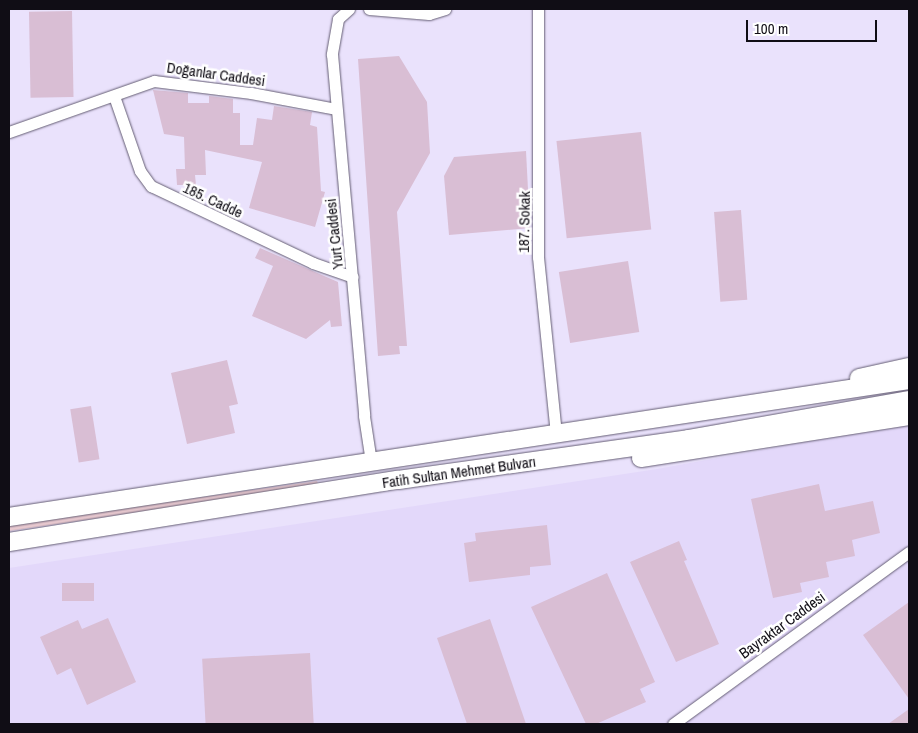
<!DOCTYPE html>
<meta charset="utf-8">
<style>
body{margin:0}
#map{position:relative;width:918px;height:733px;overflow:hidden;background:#eae2fc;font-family:"Archivo Narrow",sans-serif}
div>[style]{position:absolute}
.built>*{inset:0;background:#e3d8fa}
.green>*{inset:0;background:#edcdd3}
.building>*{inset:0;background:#d9bed4;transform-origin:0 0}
.roads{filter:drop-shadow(0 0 1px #645d73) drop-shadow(0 0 1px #645d73)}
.minor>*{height:11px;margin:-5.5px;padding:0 5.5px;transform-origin:5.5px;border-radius:5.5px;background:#fff}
.highway>*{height:18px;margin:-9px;padding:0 9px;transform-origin:9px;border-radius:9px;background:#fff}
span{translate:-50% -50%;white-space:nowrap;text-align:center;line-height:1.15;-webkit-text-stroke:5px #fff;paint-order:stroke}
.street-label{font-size:15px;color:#100d15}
.frame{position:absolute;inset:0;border:10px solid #100d15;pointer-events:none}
.scale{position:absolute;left:746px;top:20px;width:131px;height:22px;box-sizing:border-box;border:2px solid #100d15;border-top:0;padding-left:6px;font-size:15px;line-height:18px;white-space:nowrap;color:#100d15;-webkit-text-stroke:4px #fff;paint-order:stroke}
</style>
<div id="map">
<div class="built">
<i style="clip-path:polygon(909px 423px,909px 724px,9px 724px,9px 568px,657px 469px)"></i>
</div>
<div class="green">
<i style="clip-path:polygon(317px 481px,319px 486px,9px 531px,9px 524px)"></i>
</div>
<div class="building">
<i style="left:72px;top:11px;width:86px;height:43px;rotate:89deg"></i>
<i style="clip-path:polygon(399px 56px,427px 102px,430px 153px,397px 212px,407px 346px,399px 346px,400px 354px,378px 356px,358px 59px)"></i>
<i style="clip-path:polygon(153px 90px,188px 93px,188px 103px,209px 103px,209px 96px,233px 99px,233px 113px,240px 113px,240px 145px,253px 145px,257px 118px,272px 120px,274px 106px,312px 112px,310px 125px,317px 127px,321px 191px,325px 192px,315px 227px,249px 208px,262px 162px,205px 150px,206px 175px,195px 175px,196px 185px,177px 185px,176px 169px,185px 169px,184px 137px,164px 134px)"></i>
<i style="left:641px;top:132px;width:98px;height:85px;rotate:84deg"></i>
<i style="clip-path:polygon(526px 151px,530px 228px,449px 235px,444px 176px,454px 157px)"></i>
<i style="left:741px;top:210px;width:90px;height:27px;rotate:86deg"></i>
<i style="clip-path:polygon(260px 248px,338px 282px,342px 326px,331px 327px,330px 320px,306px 339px,252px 316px,273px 266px,255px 258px)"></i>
<i style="left:628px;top:261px;width:72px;height:70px;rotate:81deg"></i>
<i style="clip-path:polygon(227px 360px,238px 404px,229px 406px,235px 433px,187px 444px,171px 373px)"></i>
<i style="left:91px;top:406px;width:54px;height:21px;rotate:81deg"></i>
<i style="clip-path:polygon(819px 484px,825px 511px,873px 501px,880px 533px,852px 540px,855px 556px,826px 562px,829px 577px,800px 583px,802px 592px,773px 598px,751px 499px)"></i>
<i style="clip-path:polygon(547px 525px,551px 565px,530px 567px,530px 575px,469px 582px,464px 543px,476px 541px,475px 533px)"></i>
<i style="clip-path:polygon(679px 541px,687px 560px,684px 561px,719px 644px,676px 662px,630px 562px)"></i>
<i style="clip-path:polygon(607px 573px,655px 682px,640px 689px,646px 702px,596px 724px,586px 724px,531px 607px)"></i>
<i style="left:94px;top:583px;width:18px;height:32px;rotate:90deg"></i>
<i style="clip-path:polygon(909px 602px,909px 699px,863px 635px)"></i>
<i style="clip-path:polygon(108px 618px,136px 682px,87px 705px,71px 668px,57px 675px,40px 637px,78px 620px,82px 629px)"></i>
<i style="clip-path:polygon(490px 619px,526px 724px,467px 724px,437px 638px)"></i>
<i style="left:310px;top:653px;width:71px;height:108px;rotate:87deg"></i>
<i style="clip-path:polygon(909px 709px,909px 724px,888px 724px)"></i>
</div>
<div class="roads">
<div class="minor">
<i style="left:349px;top:9px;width:15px;rotate:138deg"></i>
<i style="left:338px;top:19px;width:36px;rotate:100deg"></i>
<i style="left:332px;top:54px;width:363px;rotate:84.9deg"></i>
<i style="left:364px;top:416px;width:47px;rotate:81.3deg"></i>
<i style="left:369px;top:9px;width:60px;rotate:4.8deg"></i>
<i style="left:429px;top:14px;width:17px;rotate:-17deg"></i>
<i style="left:538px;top:9px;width:248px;rotate:90deg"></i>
<i style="left:538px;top:257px;width:178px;rotate:84.2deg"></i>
<i style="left:114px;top:96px;width:79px;rotate:70.9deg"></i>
<i style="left:140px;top:171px;width:19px;rotate:54deg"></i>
<i style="left:151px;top:186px;width:179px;rotate:25.4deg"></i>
<i style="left:313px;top:263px;width:42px;rotate:19.3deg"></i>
<i style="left:9px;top:132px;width:154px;rotate:-19.4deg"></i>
<i style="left:154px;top:81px;width:98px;rotate:7.1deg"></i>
<i style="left:251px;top:93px;width:86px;rotate:10.7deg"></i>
<i style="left:673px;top:724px;width:292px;rotate:-36.1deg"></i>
</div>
<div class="highway">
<i style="left:859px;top:378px;width:51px;rotate:-12.4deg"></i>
<i style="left:641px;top:458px;width:271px;rotate:-8.9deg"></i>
<i style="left:9px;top:517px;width:910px;rotate:-8.66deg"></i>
<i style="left:9px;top:542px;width:394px;rotate:-9.1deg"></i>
<i style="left:398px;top:480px;width:293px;rotate:-8deg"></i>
<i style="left:688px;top:439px;width:224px;rotate:-10deg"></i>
</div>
</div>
<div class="street-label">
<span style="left:216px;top:74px;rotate:8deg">Doğanlar Caddesi</span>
<span style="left:213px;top:200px;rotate:25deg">185. Cadde</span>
<span style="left:524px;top:222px;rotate:-89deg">187. Sokak</span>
<span style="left:334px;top:234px;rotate:-96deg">Yurt Caddesi</span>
<span style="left:459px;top:472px;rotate:-8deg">Fatih Sultan Mehmet Bulvarı</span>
<span style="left:782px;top:625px;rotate:-36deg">Bayraktar Caddesi</span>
</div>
<div class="frame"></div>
<div class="scale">100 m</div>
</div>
